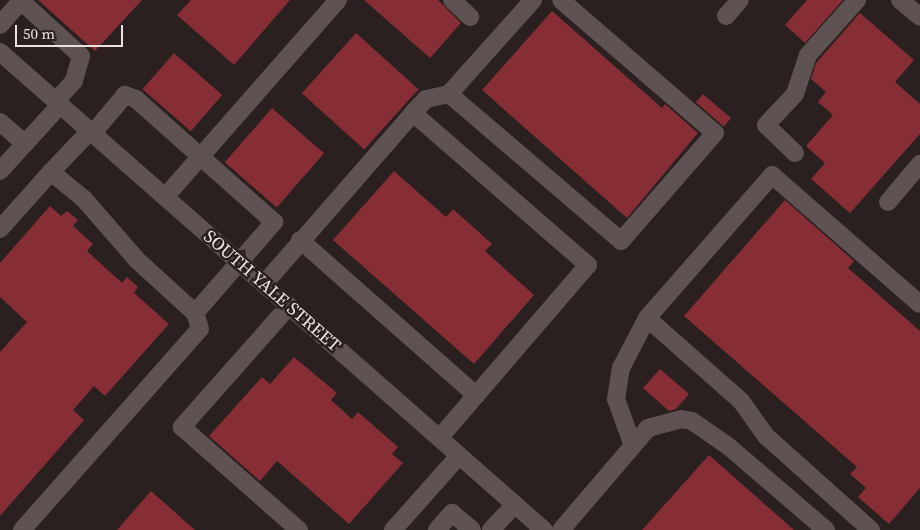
<!DOCTYPE html>
<style>
body{margin:0}
#map{position:relative;width:920px;height:530px;overflow:hidden;background:#2a2020;font-family:"Source Serif 4",serif}
div>[style]{position:absolute}
.building>*{inset:0;background:#872d36;transform-origin:0 0}
.minor>*{height:18px;margin:-9px;padding:0 9px;transform-origin:9px;border-radius:9px;background:#5e5252}
span{translate:-50% -50%;white-space:nowrap;text-align:center;line-height:1.15;-webkit-text-stroke:5px #2a2020;paint-order:stroke}
.street-label{font-size:18px;color:#eae3e2}
.scale{position:absolute;left:15px;top:25px;width:108px;height:22px;box-sizing:border-box;border:2px solid #eae3e2;border-top:0;padding-left:6px;font-size:15px;line-height:18px;white-space:nowrap;color:#eae3e2;-webkit-text-stroke:4px #2a2020;paint-order:stroke}
</style>
<div id="map">
<div class="building">
<i style="clip-path:polygon(38px 0,142px 0,95px 51px)"></i>
<i style="clip-path:polygon(191px 0,290px 0,234px 65px,177px 15px)"></i>
<i style="clip-path:polygon(364px 0,438px 0,461px 23px,430px 58px)"></i>
<i style="clip-path:polygon(807px 0,843px 0,805px 43px,785px 25px)"></i>
<i style="clip-path:polygon(552px 11px,662px 108px,665px 104px,698px 133px,627px 218px,482px 90px)"></i>
<i style="clip-path:polygon(860px 13px,914px 60px,895px 82px,920px 104px,920px 134px,850px 213px,811px 179px,825px 163px,806px 146px,833px 115px,818px 102px,826px 92px,811px 79px,816px 63px)"></i>
<i style="left:356px;top:33px;width:84px;height:81px;rotate:42deg"></i>
<i style="left:174px;top:53px;width:64px;height:48px;rotate:41deg"></i>
<i style="left:703px;top:94px;width:37px;height:11px;rotate:41deg"></i>
<i style="left:272px;top:108px;width:69px;height:72px;rotate:41deg"></i>
<i style="clip-path:polygon(394px 171px,446px 217px,453px 209px,492px 244px,485px 251px,534px 295px,474px 364px,333px 240px)"></i>
<i style="clip-path:polygon(785px 200px,854px 261px,848px 268px,920px 331px,920px 488px,889px 524px,858px 497px,866px 488px,850px 474px,857px 467px,684px 316px)"></i>
<i style="clip-path:polygon(50px 206px,61px 216px,67px 211px,78px 220px,73px 226px,93px 244px,87px 251px,122px 283px,127px 277px,138px 287px,134px 293px,169px 324px,105px 396px,94px 386px,73px 410px,84px 420px,0 516px,0 352px,27px 322px,0 297px,0 263px)"></i>
<i style="clip-path:polygon(294px 357px,337px 393px,331px 400px,352px 419px,358px 412px,398px 447px,392px 454px,403px 463px,349px 524px,277px 461px,260px 481px,209px 436px,262px 377px,270px 384px)"></i>
<i style="clip-path:polygon(660px 369px,689px 394px,676px 409px,669px 411px,643px 388px)"></i>
<i style="clip-path:polygon(709px 455px,794px 530px,642px 530px)"></i>
<i style="clip-path:polygon(151px 491px,195px 530px,117px 530px)"></i>
</div>
<div class="minor">
<i style="left:452px;top:0;width:25px;rotate:43deg"></i>
<i style="left:900px;top:0;width:26px;rotate:40deg"></i>
<i style="left:21px;top:1px;width:81px;rotate:42.5deg"></i>
<i style="left:81px;top:56px;width:26px;rotate:106deg"></i>
<i style="left:74px;top:81px;width:27px;rotate:132deg"></i>
<i style="left:726px;top:16px;width:21px;rotate:-49deg"></i>
<i style="left:0;top:25px;width:33px;rotate:-49deg"></i>
<i style="left:0;top:52px;width:724px;rotate:41.31deg"></i>
<i style="left:449px;top:94px;width:226px;rotate:40.5deg"></i>
<i style="left:621px;top:241px;width:143px;rotate:-49deg"></i>
<i style="left:715px;top:133px;width:203px;rotate:-139.2deg"></i>
<i style="left:413px;top:113px;width:19px;rotate:-47deg"></i>
<i style="left:426px;top:99px;width:24px;rotate:-12deg"></i>
<i style="left:449px;top:94px;width:126px;rotate:-48.2deg"></i>
<i style="left:0;top:122px;width:33px;rotate:41deg"></i>
<i style="left:90px;top:131px;width:57px;rotate:133.6deg"></i>
<i style="left:51px;top:172px;width:43px;rotate:39.3deg"></i>
<i style="left:84px;top:199px;width:81px;rotate:49deg"></i>
<i style="left:137px;top:260px;width:79px;rotate:42.4deg"></i>
<i style="left:195px;top:313px;width:121px;rotate:-49deg"></i>
<i style="left:274px;top:222px;width:185px;rotate:-138.3deg"></i>
<i style="left:136px;top:99px;width:12px;rotate:-160deg"></i>
<i style="left:125px;top:95px;width:50px;rotate:130.1deg"></i>
<i style="left:795px;top:153px;width:40px;rotate:-136deg"></i>
<i style="left:766px;top:125px;width:42px;rotate:-46.9deg"></i>
<i style="left:795px;top:94px;width:41px;rotate:-71.6deg"></i>
<i style="left:808px;top:55px;width:74px;rotate:-48.3deg"></i>
<i style="left:0;top:171px;width:89px;rotate:-47.7deg"></i>
<i style="left:165px;top:197px;width:262px;rotate:-48.7deg"></i>
<i style="left:888px;top:202px;width:50px;rotate:-49.9deg"></i>
<i style="left:0;top:229px;width:76px;rotate:-48.2deg"></i>
<i style="left:300px;top:240px;width:235px;rotate:41.4deg"></i>
<i style="left:264px;top:284px;width:227px;rotate:-48.9deg"></i>
<i style="left:413px;top:113px;width:232px;rotate:41deg"></i>
<i style="left:588px;top:265px;width:228px;rotate:130.7deg"></i>
<i style="left:289px;top:306px;width:162px;rotate:131.5deg"></i>
<i style="left:182px;top:427px;width:156px;rotate:41.4deg"></i>
<i style="left:632px;top:443px;width:47px;rotate:-110deg"></i>
<i style="left:616px;top:399px;width:31px;rotate:-81deg"></i>
<i style="left:621px;top:368px;width:56px;rotate:-62.5deg"></i>
<i style="left:22px;top:530px;width:268px;rotate:-48.5deg"></i>
<i style="left:200px;top:329px;width:17px;rotate:-107deg"></i>
<i style="left:393px;top:530px;width:99px;rotate:-48.3deg"></i>
<i style="left:437px;top:530px;width:23px;rotate:-49deg"></i>
<i style="left:452px;top:513px;width:26px;rotate:40deg"></i>
<i style="left:491px;top:530px;width:35px;rotate:-47deg"></i>
<i style="left:561px;top:530px;width:134px;rotate:-49.5deg"></i>
<i style="left:648px;top:428px;width:34px;rotate:-15deg"></i>
<i style="left:681px;top:419px;width:11px;rotate:10deg"></i>
<i style="left:692px;top:421px;width:44px;rotate:34.8deg"></i>
<i style="left:728px;top:446px;width:129px;rotate:40.6deg"></i>
<i style="left:871px;top:530px;width:141px;rotate:-138.2deg"></i>
<i style="left:766px;top:436px;width:43px;rotate:-125.5deg"></i>
<i style="left:741px;top:401px;width:125px;rotate:-138.6deg"></i>
<i style="left:647px;top:318px;width:190px;rotate:-48.8deg"></i>
<i style="left:772px;top:175px;width:196px;rotate:41.1deg"></i>
</div>
<div class="street-label">
<span style="left:272px;top:291px;rotate:41deg">SOUTH YALE STREET</span>
</div>
<div class="scale">50 m</div>
</div>
